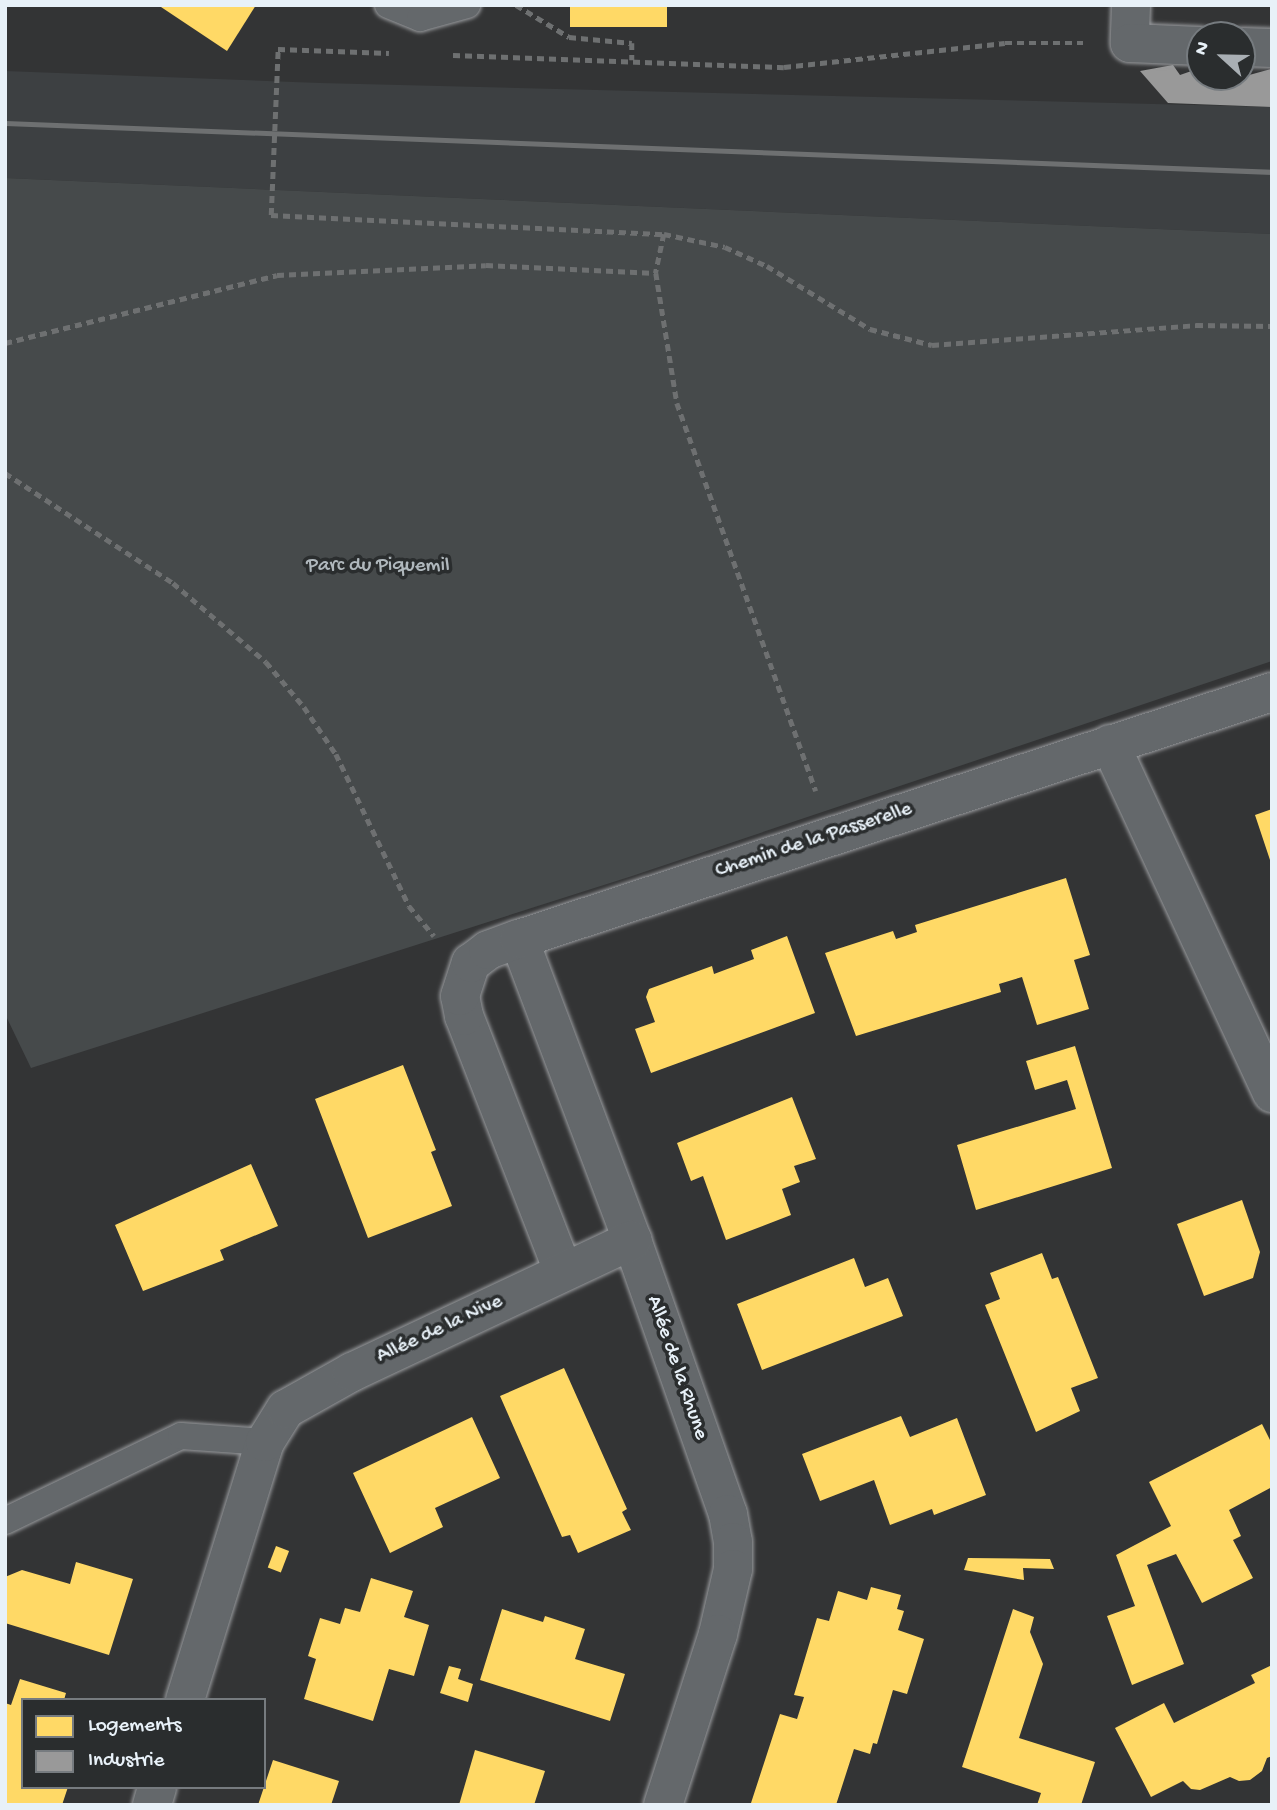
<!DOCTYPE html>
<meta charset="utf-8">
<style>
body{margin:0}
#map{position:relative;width:1277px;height:1810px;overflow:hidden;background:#333435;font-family:"Gochi Hand",sans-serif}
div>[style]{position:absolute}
.built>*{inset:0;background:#3d4042}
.green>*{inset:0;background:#464a4b}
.homes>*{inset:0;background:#ffd966;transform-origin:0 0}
.industry>*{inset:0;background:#999}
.path>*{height:4.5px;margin-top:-2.25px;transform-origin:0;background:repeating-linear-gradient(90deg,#6e7071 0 7px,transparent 0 12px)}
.roads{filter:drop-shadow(0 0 2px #999b9e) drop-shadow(0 0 2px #999b9e)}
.lane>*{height:26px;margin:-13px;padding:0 13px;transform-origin:13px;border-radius:13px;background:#64686b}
.street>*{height:38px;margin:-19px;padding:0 19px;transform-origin:19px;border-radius:19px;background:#64686b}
.rail>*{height:5px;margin:-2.5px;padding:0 2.5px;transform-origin:2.5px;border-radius:2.5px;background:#6e7071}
.path-bridge>*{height:4.5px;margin-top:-2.25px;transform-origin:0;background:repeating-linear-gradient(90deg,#6e7071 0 7px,transparent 0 12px)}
span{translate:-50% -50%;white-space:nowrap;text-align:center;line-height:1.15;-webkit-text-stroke:7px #2a2d2e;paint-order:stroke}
.park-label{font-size:21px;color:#b0b8bd}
.street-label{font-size:21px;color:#e8f1f8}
.frame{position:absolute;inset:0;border:7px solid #e8f1f8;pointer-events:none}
.legend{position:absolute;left:21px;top:1698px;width:245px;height:91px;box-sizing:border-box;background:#2a2d2e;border:2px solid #767b7f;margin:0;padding:9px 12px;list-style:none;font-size:21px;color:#e8f1f8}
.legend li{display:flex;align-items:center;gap:14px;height:35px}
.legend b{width:35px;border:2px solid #767b7f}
.north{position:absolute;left:1186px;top:21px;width:70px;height:70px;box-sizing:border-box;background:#2a2d2e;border:2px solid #767b7f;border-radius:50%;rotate:292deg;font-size:19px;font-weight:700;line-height:28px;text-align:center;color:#e8f1f8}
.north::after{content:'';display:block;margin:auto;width:24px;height:32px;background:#a9afb4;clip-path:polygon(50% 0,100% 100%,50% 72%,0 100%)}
</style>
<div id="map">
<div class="built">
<i style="clip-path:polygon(5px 71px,320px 83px,1272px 107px,1272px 234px,5px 178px)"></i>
</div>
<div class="green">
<i style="clip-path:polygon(5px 178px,1272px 234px,1272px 661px,632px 876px,31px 1068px,5px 1014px)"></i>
</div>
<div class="homes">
<i style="clip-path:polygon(158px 5px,256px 5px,227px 51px)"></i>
<i style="left:570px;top:5px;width:97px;height:22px"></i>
<i style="clip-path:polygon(1272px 809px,1272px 863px,1271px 863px,1255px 815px)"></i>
<i style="clip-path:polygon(1066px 878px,1090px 955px,1074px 960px,1089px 1009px,1037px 1025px,1022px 977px,999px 984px,1001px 992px,856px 1036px,825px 953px,893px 931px,896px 939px,917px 932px,915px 925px)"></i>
<i style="clip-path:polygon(787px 936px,815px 1013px,651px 1073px,635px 1029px,655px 1022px,646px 997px,649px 989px,712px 966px,714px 974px,754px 959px,751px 950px)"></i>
<i style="clip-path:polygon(1075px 1046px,1112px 1168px,976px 1210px,957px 1145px,1076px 1109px,1067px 1080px,1035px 1090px,1026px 1061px)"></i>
<i style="clip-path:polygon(403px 1065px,436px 1150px,431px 1152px,452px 1206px,368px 1238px,315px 1099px)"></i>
<i style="clip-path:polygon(792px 1097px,816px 1159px,794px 1166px,800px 1182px,782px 1189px,791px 1215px,726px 1240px,703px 1176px,691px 1181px,677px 1143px)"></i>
<i style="clip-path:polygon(251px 1164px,278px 1226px,220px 1250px,224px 1260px,143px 1291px,115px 1225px)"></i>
<i style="clip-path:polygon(1242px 1200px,1260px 1252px,1253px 1278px,1204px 1296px,1177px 1224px)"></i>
<i style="clip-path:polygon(1042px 1253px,1052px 1279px,1058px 1277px,1098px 1378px,1071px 1388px,1080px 1411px,1036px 1432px,985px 1305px,1000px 1299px,990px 1273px)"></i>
<i style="clip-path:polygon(854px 1258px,865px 1287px,888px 1278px,903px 1316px,762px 1370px,737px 1304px)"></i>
<i style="clip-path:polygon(564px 1368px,627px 1509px,622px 1512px,631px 1530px,578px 1553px,570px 1535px,562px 1537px,500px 1396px)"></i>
<i style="clip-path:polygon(901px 1416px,910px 1437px,957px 1418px,986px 1495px,934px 1515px,932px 1509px,890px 1525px,874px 1480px,820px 1501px,802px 1454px)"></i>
<i style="clip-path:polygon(472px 1417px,500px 1478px,435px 1508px,443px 1527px,390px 1553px,353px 1473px)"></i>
<i style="clip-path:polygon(1262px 1424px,1272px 1444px,1272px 1487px,1229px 1510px,1241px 1536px,1233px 1540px,1253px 1578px,1202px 1603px,1176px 1554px,1147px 1565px,1184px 1664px,1132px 1685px,1107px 1616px,1135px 1606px,1116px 1555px,1171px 1526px,1149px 1482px)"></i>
<i style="left:276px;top:1546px;width:14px;height:23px;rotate:21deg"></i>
<i style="clip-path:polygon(968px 1558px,1050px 1559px,1054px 1569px,1023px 1568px,1024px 1580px,964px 1570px)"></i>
<i style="clip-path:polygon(76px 1562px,133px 1579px,109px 1655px,5px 1623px,5px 1577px,22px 1570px,70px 1584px)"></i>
<i style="clip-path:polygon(371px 1578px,413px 1591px,404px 1617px,429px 1625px,414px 1676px,389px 1669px,373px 1721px,304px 1699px,316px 1659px,308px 1656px,320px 1618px,340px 1624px,345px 1608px,360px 1612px)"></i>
<i style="clip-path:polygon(871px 1587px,901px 1595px,897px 1609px,904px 1611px,898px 1630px,924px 1639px,907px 1694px,893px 1690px,877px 1744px,873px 1743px,870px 1754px,854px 1749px,836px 1805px,751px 1803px,780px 1714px,797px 1719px,804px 1697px,794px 1695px,817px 1618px,829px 1621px,838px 1591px,867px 1600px)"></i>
<i style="clip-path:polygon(502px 1609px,543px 1622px,545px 1616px,585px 1629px,575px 1659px,625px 1674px,610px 1721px,480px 1680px)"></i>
<i style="clip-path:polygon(1013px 1609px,1034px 1617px,1030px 1632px,1043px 1664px,1019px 1738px,1095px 1762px,1081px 1805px,1037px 1805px,1041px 1793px,962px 1767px)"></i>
<i style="clip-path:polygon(1272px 1665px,1272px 1756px,1267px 1758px,1262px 1771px,1250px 1780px,1239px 1781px,1230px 1777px,1200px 1790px,1191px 1789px,1183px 1781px,1151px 1797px,1115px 1728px,1164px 1703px,1174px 1723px,1255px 1683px,1251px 1675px)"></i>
<i style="clip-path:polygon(449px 1666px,461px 1669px,458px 1679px,473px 1684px,468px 1702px,440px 1693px)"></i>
<i style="clip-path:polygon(20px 1679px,66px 1693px,64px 1700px,23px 1700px,23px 1787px,68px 1787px,62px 1805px,5px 1805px,5px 1703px,11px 1705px)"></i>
<i style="clip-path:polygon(475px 1750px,545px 1771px,534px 1805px,459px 1805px)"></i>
<i style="clip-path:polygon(273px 1760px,339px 1781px,331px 1805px,258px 1805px)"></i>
</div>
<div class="industry">
<i style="clip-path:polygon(1173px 65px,1180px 75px,1200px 68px,1200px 77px,1242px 77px,1271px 69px,1272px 107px,1168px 103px,1140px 71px)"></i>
</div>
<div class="path">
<i style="left:516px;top:5px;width:62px;rotate:31.1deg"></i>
<i style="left:569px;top:37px;width:63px;rotate:5.4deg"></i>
<i style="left:632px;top:43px;width:17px;rotate:90deg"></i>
<i style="left:278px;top:49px;width:111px;rotate:2.1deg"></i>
<i style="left:453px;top:55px;width:331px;rotate:2.1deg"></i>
<i style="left:784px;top:67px;width:222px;rotate:-6.2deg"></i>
<i style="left:1005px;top:43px;width:78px"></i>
<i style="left:271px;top:215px;width:393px;rotate:2.8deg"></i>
<i style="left:664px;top:234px;width:62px;rotate:12deg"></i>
<i style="left:725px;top:247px;width:46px;rotate:24.3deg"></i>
<i style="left:767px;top:266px;width:121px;rotate:31.5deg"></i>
<i style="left:870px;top:329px;width:64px;rotate:14.5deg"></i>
<i style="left:932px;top:345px;width:265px;rotate:-4.3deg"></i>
<i style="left:1196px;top:325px;width:76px;rotate:0.8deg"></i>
<i style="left:664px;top:234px;width:40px;rotate:102deg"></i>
<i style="left:656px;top:273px;width:132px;rotate:80.8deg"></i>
<i style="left:677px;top:403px;width:412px;rotate:70.3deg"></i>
<i style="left:5px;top:343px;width:280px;rotate:-14deg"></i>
<i style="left:277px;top:275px;width:209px;rotate:-2.7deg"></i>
<i style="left:486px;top:265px;width:170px;rotate:2.7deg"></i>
<i style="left:5px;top:473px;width:201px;rotate:33.2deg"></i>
<i style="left:173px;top:583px;width:122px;rotate:40.3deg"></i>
<i style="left:266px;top:662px;width:59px;rotate:49.8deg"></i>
<i style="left:304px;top:707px;width:57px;rotate:55.8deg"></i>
<i style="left:336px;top:754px;width:169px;rotate:64.3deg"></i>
<i style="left:409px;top:906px;width:39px;rotate:50deg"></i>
</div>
<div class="roads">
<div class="lane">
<i style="left:388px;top:5px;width:35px;rotate:22deg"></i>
<i style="left:420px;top:18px;width:49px;rotate:-15.5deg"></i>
<i style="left:5px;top:1521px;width:195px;rotate:-25.8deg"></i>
<i style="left:181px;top:1436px;width:84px;rotate:4.1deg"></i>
</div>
<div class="street">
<i style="left:1131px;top:5px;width:38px;rotate:92deg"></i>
<i style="left:1130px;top:43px;width:70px;rotate:2.5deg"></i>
<i style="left:1242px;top:47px;width:30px;rotate:2deg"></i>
<i style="left:1110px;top:744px;width:385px;rotate:65.1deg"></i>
<i style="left:519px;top:939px;width:322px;rotate:69.4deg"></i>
<i style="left:632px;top:1240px;width:290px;rotate:70.7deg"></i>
<i style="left:728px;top:1514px;width:28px;rotate:80deg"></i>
<i style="left:733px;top:1542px;width:27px;rotate:90deg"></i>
<i style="left:733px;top:1569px;width:67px;rotate:103deg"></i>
<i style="left:718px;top:1634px;width:180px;rotate:107.8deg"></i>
<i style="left:563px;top:1271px;width:274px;rotate:-111.2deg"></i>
<i style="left:464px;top:1016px;width:20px;rotate:-101deg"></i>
<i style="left:460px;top:996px;width:35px;rotate:-72deg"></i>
<i style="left:471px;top:963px;width:21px;rotate:-37deg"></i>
<i style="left:488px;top:950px;width:33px;rotate:-20deg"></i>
<i style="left:519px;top:939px;width:792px;rotate:-18.16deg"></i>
<i style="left:185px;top:1700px;width:270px;rotate:-72.8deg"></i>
<i style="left:265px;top:1442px;width:39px;rotate:-58deg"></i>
<i style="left:286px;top:1409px;width:76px;rotate:-29.3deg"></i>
<i style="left:352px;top:1372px;width:310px;rotate:-25.2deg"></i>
<i style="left:152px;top:1805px;width:19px;rotate:-74deg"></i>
</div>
</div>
<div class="rail">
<i style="left:5px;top:123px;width:1268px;rotate:2.21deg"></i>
</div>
<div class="path-bridge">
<i style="left:271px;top:215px;width:166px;rotate:-87.6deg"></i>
</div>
<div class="park-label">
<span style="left:378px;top:567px">Parc du Piquemil</span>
</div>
<div class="street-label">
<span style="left:814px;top:841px;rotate:-18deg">Chemin de la Passerelle</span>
<span style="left:440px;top:1330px;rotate:-25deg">Allée de la Nive</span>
<span style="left:676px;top:1368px;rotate:71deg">Allée de la Rhune</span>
</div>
<div class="frame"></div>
<ul class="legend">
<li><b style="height:19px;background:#ffd966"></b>Logements</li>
<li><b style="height:19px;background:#999"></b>Industrie</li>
</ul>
<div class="north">N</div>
</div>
